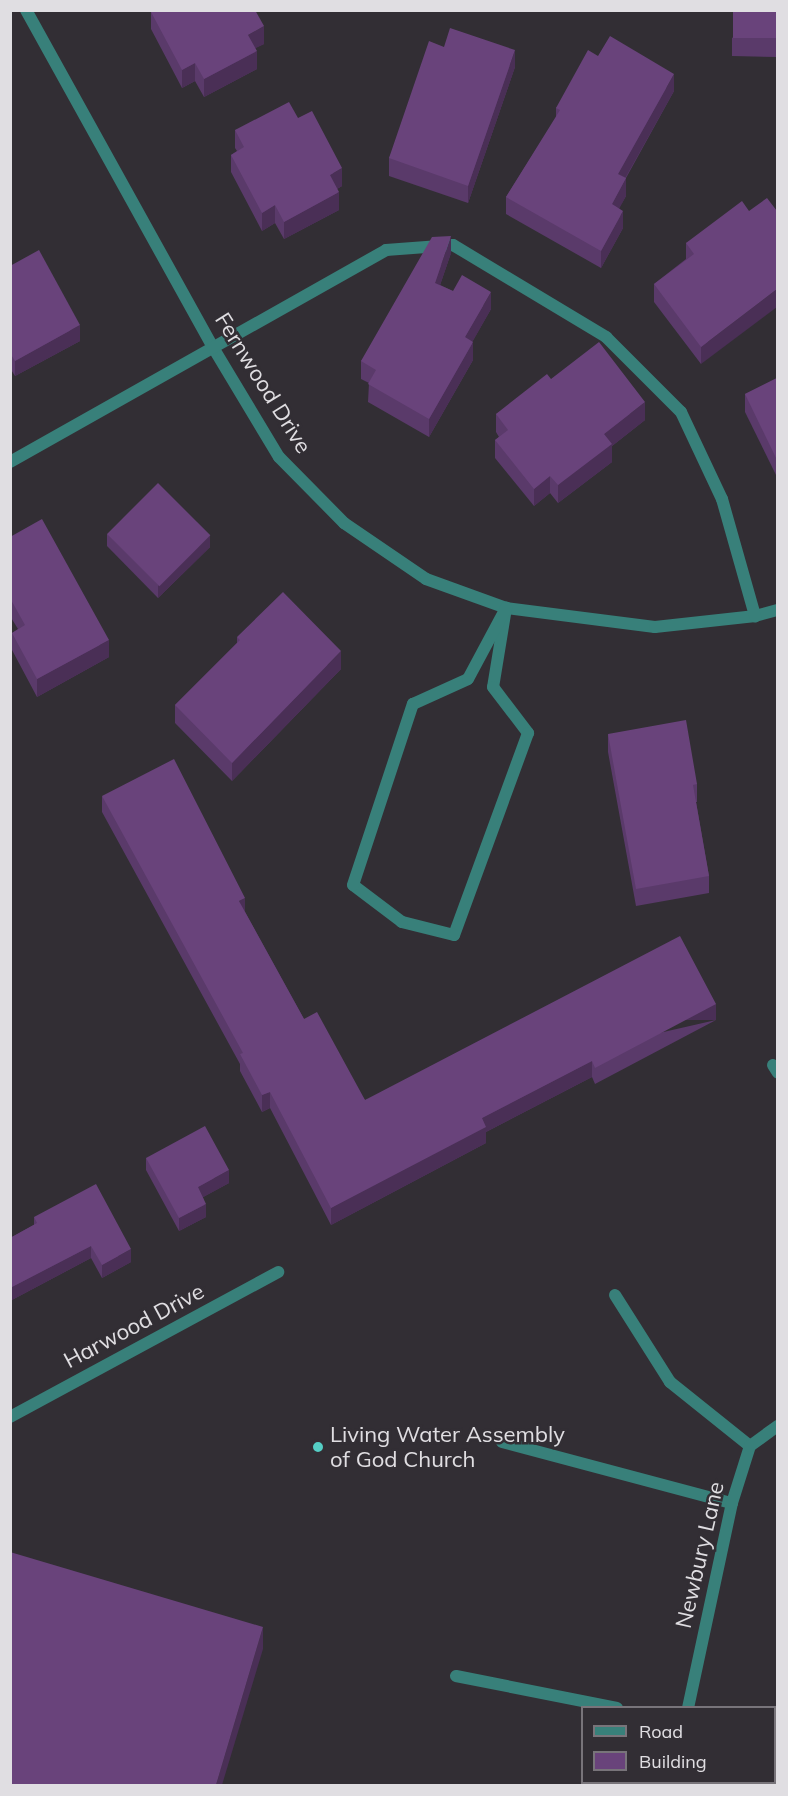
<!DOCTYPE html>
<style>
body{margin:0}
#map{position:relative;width:788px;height:1796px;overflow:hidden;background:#322e34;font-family:Mulish,sans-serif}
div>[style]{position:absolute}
.minor>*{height:12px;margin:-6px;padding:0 6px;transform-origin:6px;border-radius:6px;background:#38807a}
.wall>*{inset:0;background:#5a3a6a}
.shaded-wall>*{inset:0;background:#4a2f56;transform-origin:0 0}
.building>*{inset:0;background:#69437b;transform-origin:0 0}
.dots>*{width:16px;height:16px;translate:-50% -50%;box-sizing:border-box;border:3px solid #322e34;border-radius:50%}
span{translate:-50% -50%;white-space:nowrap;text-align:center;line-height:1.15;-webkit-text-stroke:5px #322e34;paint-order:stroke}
.street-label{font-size:22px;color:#e0dee2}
.poi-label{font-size:22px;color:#e0dee2}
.left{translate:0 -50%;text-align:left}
.frame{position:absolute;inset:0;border:12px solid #e0dee2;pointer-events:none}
.legend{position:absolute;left:581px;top:1706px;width:195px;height:78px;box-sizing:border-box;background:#322e34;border:2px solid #78747a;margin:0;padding:8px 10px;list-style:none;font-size:18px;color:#e0dee2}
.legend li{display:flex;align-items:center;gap:12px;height:30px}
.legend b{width:30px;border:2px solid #78747a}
</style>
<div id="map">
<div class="minor">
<i style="left:26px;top:10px;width:388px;rotate:61deg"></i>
<i style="left:214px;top:349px;width:126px;rotate:59deg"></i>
<i style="left:279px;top:457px;width:93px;rotate:45.4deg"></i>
<i style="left:344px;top:523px;width:99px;rotate:34.3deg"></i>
<i style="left:426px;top:579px;width:85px;rotate:19.9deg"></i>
<i style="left:506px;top:608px;width:150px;rotate:7.3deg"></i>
<i style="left:655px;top:627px;width:101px;rotate:-6.3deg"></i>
<i style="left:755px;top:616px;width:24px;rotate:-15deg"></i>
<i style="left:10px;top:462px;width:432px;rotate:-29.4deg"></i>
<i style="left:386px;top:250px;width:67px;rotate:-4.3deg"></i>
<i style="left:453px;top:245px;width:179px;rotate:31deg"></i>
<i style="left:606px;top:337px;width:106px;rotate:45deg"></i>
<i style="left:681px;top:412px;width:96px;rotate:64.8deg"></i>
<i style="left:722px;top:499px;width:122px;rotate:74.2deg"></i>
<i style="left:506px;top:608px;width:80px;rotate:99.3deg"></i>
<i style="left:493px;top:687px;width:58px;rotate:52.7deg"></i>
<i style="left:528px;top:733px;width:215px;rotate:110.1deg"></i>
<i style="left:454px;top:935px;width:54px;rotate:-166deg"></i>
<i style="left:402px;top:922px;width:61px;rotate:-142.9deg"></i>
<i style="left:353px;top:885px;width:191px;rotate:-71.7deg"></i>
<i style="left:413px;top:704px;width:60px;rotate:-24.4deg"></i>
<i style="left:468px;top:679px;width:81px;rotate:-61.8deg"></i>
<i style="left:773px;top:1065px;width:9px;rotate:58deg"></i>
<i style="left:615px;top:1295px;width:103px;rotate:57.7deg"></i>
<i style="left:670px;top:1382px;width:102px;rotate:38.7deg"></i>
<i style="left:10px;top:1417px;width:305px;rotate:-28.4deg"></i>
<i style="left:502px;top:1442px;width:238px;rotate:14.9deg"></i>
<i style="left:456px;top:1676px;width:164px;rotate:11.2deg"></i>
<i style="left:688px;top:1708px;width:210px;rotate:-77.9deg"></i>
<i style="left:732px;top:1503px;width:60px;rotate:-72.5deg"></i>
<i style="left:750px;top:1446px;width:34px;rotate:-36deg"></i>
<i style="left:675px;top:1786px;width:4px;rotate:-90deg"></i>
</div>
<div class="wall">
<i style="clip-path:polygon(777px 10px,777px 57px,732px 56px,732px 38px)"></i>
<i style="clip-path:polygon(151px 12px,264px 44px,255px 48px,257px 69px,204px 97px,195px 81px,182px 88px,151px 29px)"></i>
<i style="clip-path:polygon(444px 47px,515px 67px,468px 203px,389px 176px,389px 158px)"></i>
<i style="clip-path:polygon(598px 56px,674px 91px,626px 178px,626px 196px,619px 208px,623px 228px,601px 268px,506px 214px,506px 197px,556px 118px,556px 108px)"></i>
<i style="clip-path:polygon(298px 118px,342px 186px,337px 189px,339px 210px,284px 239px,275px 223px,262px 231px,231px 172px,231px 155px,237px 151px,235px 148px,235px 130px)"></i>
<i style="clip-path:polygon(749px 211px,701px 364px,654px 302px,654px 284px,686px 259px,686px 243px)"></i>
<i style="clip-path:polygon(451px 253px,440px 285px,491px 309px,472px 342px,473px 360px,429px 437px,368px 402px,369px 383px,361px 379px,361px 361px)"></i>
<i style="clip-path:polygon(10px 266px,80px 341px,15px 376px,10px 368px)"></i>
<i style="clip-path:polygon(777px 378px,777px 477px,745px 412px,745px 394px)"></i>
<i style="clip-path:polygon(551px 379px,645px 420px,612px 446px,612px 462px,558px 503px,550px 493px,534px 506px,495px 458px,495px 440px,499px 437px,496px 432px,496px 414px)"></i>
<i style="clip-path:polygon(107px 534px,210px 547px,158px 598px,107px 546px)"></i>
<i style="clip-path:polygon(10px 537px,109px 657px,37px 697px,12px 650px,12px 633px,18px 629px,10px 616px)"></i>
<i style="clip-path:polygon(237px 637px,341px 669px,232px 781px,175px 723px,175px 705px,237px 643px)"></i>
<i style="clip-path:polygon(608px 734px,697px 784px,697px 802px,696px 802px,709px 876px,709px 893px,636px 906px,608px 752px)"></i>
<i style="clip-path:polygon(102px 796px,245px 912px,304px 1019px,365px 1100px,716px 1020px,595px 1084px,592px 1077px,486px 1132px,486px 1143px,331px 1225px,270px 1108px,262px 1112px,240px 1071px,240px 1064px,102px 812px)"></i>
<i style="clip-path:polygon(146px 1158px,229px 1183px,203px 1197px,206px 1217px,179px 1231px,146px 1170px)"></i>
<i style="clip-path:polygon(34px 1217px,131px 1262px,102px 1278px,91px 1258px,10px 1301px,10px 1238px,34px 1225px)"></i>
</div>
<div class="shaded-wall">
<i style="clip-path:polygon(264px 26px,264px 44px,248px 52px,248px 35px)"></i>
<i style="clip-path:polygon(515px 50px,515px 67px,468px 203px,468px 186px)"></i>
<i style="clip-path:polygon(257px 51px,257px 69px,204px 97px,204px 79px)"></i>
<i style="clip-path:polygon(195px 63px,195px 81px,182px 88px,182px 70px)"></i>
<i style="clip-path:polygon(674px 74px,674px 91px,618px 191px,618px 174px)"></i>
<i style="clip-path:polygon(342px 168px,342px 186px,330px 193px,330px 175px)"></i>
<i style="clip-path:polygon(626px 178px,626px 196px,612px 222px,612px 204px)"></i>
<i style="clip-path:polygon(339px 192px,339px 210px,284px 239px,284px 222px)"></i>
<i style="clip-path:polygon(275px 205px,275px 223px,262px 231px,262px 213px)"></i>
<i style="clip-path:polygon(623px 211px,623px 228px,601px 268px,601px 251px)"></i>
<i style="clip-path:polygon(451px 236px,451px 253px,435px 300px,435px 283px)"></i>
<i style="clip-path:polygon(777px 289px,777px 307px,701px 364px,701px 347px)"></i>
<i style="clip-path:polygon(491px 292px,491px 309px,465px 355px,465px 337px)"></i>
<i style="clip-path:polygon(80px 325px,80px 341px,15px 376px,15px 361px)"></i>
<i style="clip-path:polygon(473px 342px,473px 360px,429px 437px,429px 419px)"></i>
<i style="clip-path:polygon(645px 402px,645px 420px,612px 446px,612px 462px,558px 503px,558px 485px,604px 434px)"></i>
<i style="clip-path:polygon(550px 476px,550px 493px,534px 506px,534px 489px)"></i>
<i style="clip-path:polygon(210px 535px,210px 547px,158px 598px,158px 586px)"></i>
<i style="clip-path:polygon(109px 640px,109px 657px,37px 697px,37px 679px)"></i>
<i style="clip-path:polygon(341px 651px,341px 669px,232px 781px,232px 763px)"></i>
<i style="clip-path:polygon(245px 898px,245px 915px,239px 901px)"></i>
<i style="left:716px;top:1004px;width:16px;height:137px;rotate:90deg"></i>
<i style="clip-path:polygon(592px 1061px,592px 1077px,486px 1132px,486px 1143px,331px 1225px,331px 1208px,482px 1118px)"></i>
<i style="clip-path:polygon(270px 1092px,270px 1108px,262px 1112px,262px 1095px)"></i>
<i style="clip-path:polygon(229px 1170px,229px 1183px,198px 1200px,198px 1187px)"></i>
<i style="clip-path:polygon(206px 1204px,206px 1217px,179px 1231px,179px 1218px)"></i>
<i style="clip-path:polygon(91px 1246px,91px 1258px,10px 1301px,10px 1288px)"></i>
<i style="clip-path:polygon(131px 1249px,131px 1262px,102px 1278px,102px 1265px)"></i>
<i style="clip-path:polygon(263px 1627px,263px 1649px,222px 1785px,216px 1785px)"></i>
</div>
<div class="building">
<i style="clip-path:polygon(153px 10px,255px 10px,264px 26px,248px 35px,257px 51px,204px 79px,195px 63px,182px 70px,151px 12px)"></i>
<i style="left:733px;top:10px;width:44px;height:28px"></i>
<i style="clip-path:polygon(450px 28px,515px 50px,468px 186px,389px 158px,429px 41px,444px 47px)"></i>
<i style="clip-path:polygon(610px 36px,674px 74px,618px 174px,626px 178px,612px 204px,623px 211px,601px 251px,506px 197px,560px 110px,556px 108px,588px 50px,598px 56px)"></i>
<i style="clip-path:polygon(289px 102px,298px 118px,312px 111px,342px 168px,330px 175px,339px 192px,284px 222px,275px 205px,262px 213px,231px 155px,244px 147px,235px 130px)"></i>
<i style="clip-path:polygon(767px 198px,777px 211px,777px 289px,701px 347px,654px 284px,694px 254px,686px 243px,742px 201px,749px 211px)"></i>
<i style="clip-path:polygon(451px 236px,435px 283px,453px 291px,462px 275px,491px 292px,465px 337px,473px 342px,429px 419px,368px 384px,376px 370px,361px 361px,432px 237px)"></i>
<i style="clip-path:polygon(39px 250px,80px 325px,15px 361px,10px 353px,10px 266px)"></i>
<i style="clip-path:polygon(599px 342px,645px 402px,604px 434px,612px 444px,558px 485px,550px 476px,534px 489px,495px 440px,508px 430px,496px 414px,547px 374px,551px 379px)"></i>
<i style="clip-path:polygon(777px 378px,777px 460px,745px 394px)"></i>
<i style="left:158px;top:483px;width:74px;height:72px;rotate:45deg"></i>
<i style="clip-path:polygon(42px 519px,109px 640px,37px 679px,12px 633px,25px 625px,10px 598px,10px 537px)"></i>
<i style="clip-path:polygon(283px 592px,341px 651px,232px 763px,175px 705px,240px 640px,237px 637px)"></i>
<i style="clip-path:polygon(686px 720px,697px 784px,693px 785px,709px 876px,636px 889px,608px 734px)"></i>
<i style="clip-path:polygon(174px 759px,245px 898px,239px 901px,304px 1019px,317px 1012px,365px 1100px,680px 936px,716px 1004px,595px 1068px,592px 1061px,482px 1118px,486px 1127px,331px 1208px,270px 1092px,262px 1095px,240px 1054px,243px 1053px,102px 796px)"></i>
<i style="clip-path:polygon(205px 1126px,229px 1170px,198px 1187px,206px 1204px,179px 1218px,146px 1158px)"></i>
<i style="clip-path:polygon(96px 1184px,131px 1249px,102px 1265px,91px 1246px,10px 1288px,10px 1238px,37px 1223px,34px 1217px)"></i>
<i style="clip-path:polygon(10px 1552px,263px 1627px,216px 1785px,10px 1785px)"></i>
</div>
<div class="dots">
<i style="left:318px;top:1447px;background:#55cec5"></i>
</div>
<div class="street-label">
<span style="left:263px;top:383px;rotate:58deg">Fernwood Drive</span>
<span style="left:134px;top:1326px;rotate:-28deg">Harwood Drive</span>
<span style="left:700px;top:1555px;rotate:-77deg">Newbury Lane</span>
</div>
<div class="poi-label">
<span class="left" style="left:330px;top:1447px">Living Water Assembly<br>of God Church</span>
</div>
<div class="frame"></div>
<ul class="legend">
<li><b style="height:8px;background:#38807a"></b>Road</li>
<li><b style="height:16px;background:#69437b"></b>Building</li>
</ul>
</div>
